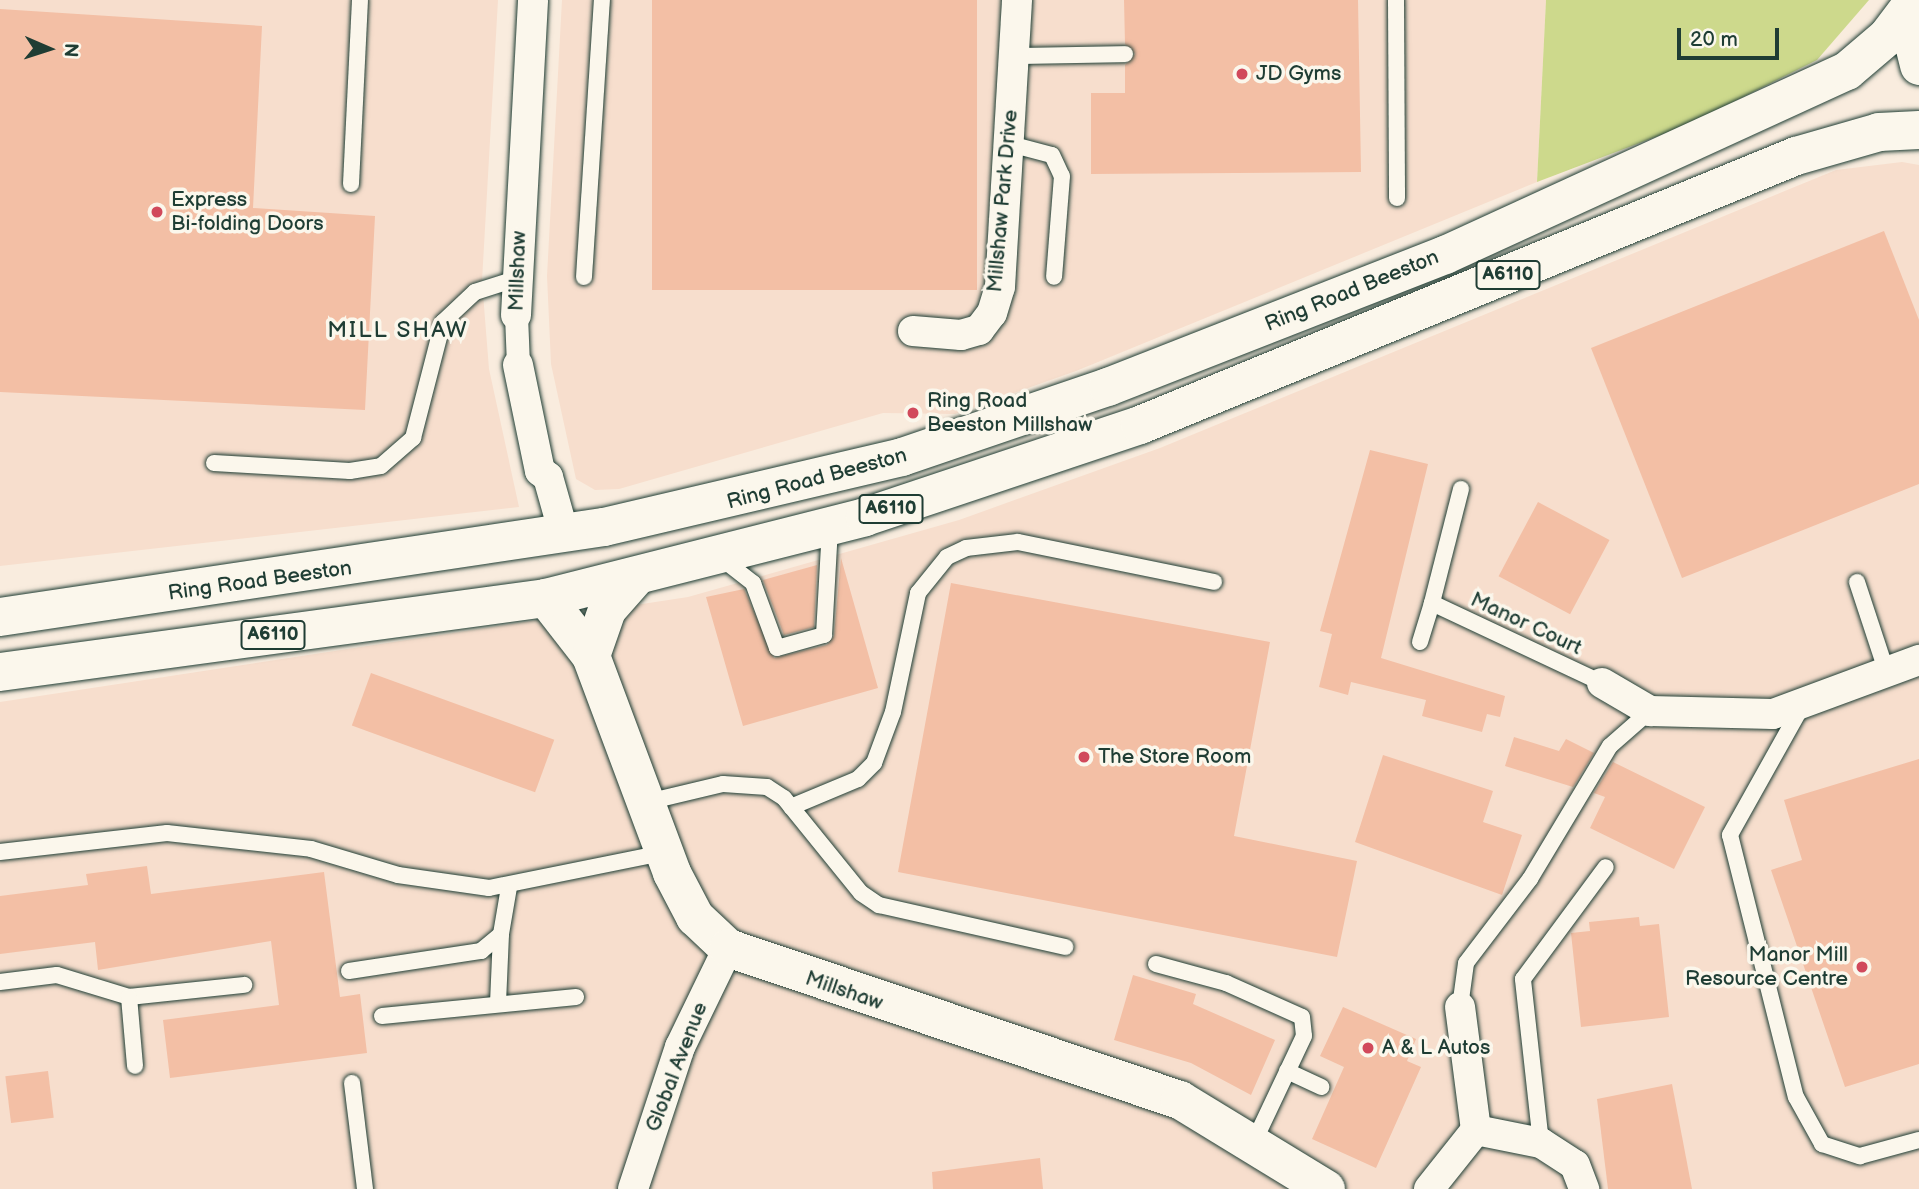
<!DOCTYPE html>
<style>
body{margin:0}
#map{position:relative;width:1919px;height:1189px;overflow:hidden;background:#f9ecde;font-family:"Balsamiq Sans",sans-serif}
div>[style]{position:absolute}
.built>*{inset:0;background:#f7decd}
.green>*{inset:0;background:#cdd98c}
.building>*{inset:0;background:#f3bfa5;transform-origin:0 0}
.roads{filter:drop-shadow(0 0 2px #1f3d34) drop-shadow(0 0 2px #1f3d34)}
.service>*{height:16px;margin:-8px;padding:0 8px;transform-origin:8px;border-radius:8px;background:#fbf7ec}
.pedestrian>*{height:23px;margin:-11.5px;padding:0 11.5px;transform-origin:11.5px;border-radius:11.5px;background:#fbf7ec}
.minor>*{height:30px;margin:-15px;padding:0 15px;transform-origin:15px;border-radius:15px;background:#fbf7ec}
.tertiary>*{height:38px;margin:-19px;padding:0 19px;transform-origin:19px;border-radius:19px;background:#fbf7ec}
.trunk>*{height:38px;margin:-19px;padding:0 19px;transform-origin:19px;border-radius:19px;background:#fbf7ec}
.dots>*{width:19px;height:19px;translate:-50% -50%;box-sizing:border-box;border:4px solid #fbf7ec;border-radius:50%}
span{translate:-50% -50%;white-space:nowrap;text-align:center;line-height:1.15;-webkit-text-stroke:7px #fbf7ec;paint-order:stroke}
.shield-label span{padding:2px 5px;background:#fbf7ec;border:2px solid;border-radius:5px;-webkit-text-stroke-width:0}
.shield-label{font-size:19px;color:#1f3d34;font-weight:700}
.poi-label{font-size:21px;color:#1f3d34}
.left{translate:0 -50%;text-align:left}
.right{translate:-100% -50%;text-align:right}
.street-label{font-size:21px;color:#1f3d34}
.neighbourhood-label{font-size:23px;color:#1f3d34;letter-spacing:2px}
.north{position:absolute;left:14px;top:14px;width:70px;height:70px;-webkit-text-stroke:5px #fbf7ec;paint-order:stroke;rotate:93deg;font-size:19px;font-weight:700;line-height:28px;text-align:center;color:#1f3d34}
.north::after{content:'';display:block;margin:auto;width:24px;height:32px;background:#1f3d34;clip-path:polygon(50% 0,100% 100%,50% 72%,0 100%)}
.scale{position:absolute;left:1677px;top:28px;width:102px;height:32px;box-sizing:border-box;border:4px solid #1f3d34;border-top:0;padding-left:9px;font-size:21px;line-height:24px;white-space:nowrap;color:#1f3d34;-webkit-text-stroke:5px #fbf7ec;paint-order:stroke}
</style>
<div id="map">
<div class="built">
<i style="clip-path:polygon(0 0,498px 0,482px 281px,489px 369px,519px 507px,0 566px)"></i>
<i style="clip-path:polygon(562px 0,1546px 0,1537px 182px,1076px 371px,955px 414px,883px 413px,619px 489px,595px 490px,576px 479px,551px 364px,547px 276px)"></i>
<i style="clip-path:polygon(1902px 162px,1919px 165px,1919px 1189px,0 1189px,0 702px,688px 597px,959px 520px,1160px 448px,1836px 170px)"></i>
</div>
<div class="green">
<i style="clip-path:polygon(1546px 0,1869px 0,1817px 60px,1687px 125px,1537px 182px)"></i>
</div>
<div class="building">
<i style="left:652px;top:0;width:325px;height:290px"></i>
<i style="clip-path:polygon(1124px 0,1358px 0,1361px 172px,1091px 174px,1091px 93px,1125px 93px,1125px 65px,1135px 54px,1125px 44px)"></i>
<i style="clip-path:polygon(0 9px,262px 26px,253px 208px,375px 216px,365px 410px,0 392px)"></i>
<i style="clip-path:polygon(1884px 231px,1919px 320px,1919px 484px,1682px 578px,1591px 348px)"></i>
<i style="clip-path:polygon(1370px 450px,1428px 464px,1381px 658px,1505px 696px,1500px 717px,1487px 714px,1482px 732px,1422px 716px,1426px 700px,1351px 682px,1348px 695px,1319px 687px,1332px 634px,1320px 631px)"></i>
<i style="left:1538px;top:502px;width:81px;height:84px;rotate:28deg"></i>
<i style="clip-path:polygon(841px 558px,878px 688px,743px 726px,706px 597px,744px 589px,774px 658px,827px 645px,834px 636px)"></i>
<i style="clip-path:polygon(817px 565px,814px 627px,784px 635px,763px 580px)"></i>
<i style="clip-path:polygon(951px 583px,1270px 642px,1234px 836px,1357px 861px,1337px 957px,898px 872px)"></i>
<i style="left:371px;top:673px;width:195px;height:56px;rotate:20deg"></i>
<i style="clip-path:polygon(1514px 737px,1559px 751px,1566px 739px,1594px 753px,1573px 787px,1505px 766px)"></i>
<i style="clip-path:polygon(1383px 755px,1493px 791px,1483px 822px,1522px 835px,1502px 895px,1355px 842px)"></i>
<i style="clip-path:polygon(1919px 759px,1919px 1064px,1845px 1087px,1771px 870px,1802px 860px,1784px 800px)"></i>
<i style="clip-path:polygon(1613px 762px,1705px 807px,1674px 869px,1590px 828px,1605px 797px,1594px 793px)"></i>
<i style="clip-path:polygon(147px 866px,151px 894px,324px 872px,340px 997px,360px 994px,367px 1053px,170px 1078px,163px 1020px,279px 1005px,271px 941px,98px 970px,95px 942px,0 954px,0 896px,88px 885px,86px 874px)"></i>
<i style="clip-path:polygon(1639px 917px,1640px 926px,1659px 924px,1669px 1017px,1581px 1027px,1571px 933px,1590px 931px,1589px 922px)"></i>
<i style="clip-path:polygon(1133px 975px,1196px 994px,1193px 1004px,1275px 1040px,1251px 1095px,1191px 1063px,1114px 1040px)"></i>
<i style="clip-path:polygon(1343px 1007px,1416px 1039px,1407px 1061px,1421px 1067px,1376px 1168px,1312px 1139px,1344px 1067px,1320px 1056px)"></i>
<i style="left:48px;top:1071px;width:47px;height:43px;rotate:83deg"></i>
<i style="clip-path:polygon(1672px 1084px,1692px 1189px,1608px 1189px,1597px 1099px)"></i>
<i style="clip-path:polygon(1040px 1158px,1043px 1189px,933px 1189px,932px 1172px)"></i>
</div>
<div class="roads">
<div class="service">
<i style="left:1396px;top:0;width:198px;rotate:89.7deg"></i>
<i style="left:1014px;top:56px;width:111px;rotate:-1deg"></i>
<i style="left:1010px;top:144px;width:43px;rotate:14.7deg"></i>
<i style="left:1052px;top:155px;width:23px;rotate:65deg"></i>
<i style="left:1062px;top:176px;width:101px;rotate:94.5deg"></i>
<i style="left:351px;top:184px;width:184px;rotate:-87.2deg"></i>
<i style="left:584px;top:277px;width:278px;rotate:-86.3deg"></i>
<i style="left:214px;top:463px;width:136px;rotate:3.4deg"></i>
<i style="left:350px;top:471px;width:31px;rotate:-9deg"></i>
<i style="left:381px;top:466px;width:43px;rotate:-41.2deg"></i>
<i style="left:413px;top:438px;width:120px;rotate:-75.5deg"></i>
<i style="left:443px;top:322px;width:44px;rotate:-43.2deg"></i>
<i style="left:475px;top:292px;width:43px;rotate:-17.6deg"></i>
<i style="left:1461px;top:489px;width:118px;rotate:104.3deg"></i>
<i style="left:1432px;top:603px;width:188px;rotate:25.2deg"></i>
<i style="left:721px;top:558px;width:41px;rotate:38deg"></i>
<i style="left:753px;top:583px;width:69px;rotate:69.7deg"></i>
<i style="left:777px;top:648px;width:49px;rotate:-15.5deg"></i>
<i style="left:824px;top:635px;width:108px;rotate:-86.8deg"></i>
<i style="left:1857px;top:582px;width:96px;rotate:71.8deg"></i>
<i style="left:1420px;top:642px;width:41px;rotate:-72.9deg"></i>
<i style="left:1802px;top:706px;width:148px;rotate:119.2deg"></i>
<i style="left:1730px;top:835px;width:270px;rotate:75.9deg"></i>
<i style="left:1796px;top:1097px;width:54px;rotate:61deg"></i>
<i style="left:1822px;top:1144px;width:40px;rotate:18deg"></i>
<i style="left:1860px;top:1156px;width:61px;rotate:-15.2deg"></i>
<i style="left:643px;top:803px;width:82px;rotate:-13.4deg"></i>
<i style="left:723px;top:784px;width:44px;rotate:3.9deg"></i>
<i style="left:767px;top:787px;width:20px;rotate:33deg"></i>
<i style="left:784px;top:798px;width:122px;rotate:51deg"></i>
<i style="left:861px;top:893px;width:22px;rotate:34deg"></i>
<i style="left:879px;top:905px;width:191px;rotate:12.7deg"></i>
<i style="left:791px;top:807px;width:73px;rotate:-22.7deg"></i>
<i style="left:858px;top:779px;width:23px;rotate:-45deg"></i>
<i style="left:874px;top:763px;width:54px;rotate:-69.6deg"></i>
<i style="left:893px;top:712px;width:122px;rotate:-78.1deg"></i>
<i style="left:918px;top:593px;width:46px;rotate:-51.1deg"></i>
<i style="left:947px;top:557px;width:21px;rotate:-25deg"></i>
<i style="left:966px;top:548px;width:52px;rotate:-6.6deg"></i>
<i style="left:1018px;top:542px;width:200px;rotate:11.5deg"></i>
<i style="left:0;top:852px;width:168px;rotate:-6.5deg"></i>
<i style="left:167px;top:833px;width:145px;rotate:6.3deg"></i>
<i style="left:311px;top:849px;width:91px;rotate:16.6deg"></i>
<i style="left:398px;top:875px;width:92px;rotate:8.1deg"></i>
<i style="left:489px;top:888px;width:177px;rotate:-11.4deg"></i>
<i style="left:1156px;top:964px;width:73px;rotate:15.2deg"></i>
<i style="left:1226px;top:983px;width:83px;rotate:24.1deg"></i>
<i style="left:1302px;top:1017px;width:19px;rotate:84deg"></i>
<i style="left:1304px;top:1036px;width:117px;rotate:115.3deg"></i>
<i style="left:349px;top:971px;width:134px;rotate:-8.6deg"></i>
<i style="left:481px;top:951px;width:26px;rotate:-40deg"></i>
<i style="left:501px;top:934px;width:48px;rotate:-80.3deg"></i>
<i style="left:0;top:982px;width:57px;rotate:-7deg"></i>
<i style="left:57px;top:975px;width:75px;rotate:17deg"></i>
<i style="left:129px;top:997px;width:116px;rotate:-6deg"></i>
<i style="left:129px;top:997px;width:69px;rotate:85deg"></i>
<i style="left:498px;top:1003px;width:69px;rotate:-87.5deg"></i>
<i style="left:1460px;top:1007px;width:44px;rotate:-82.2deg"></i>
<i style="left:1466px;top:963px;width:106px;rotate:-52.7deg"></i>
<i style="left:1530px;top:879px;width:155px;rotate:-59deg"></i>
<i style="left:1610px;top:746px;width:53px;rotate:-41.2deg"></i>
<i style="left:382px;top:1016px;width:195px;rotate:-5.6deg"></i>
<i style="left:1287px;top:1071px;width:38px;rotate:25deg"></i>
<i style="left:352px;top:1083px;width:107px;rotate:83deg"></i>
<i style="left:1541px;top:1143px;width:165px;rotate:-96.3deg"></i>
<i style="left:1523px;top:979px;width:139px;rotate:-53.5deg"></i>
</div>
<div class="pedestrian">
<i style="left:516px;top:315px;width:50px;rotate:87.7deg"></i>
</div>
<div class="minor">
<i style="left:516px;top:315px;width:315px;rotate:-86.9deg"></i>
<i style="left:913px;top:331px;width:48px;rotate:4.8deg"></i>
<i style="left:961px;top:335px;width:19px;rotate:-16deg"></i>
<i style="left:979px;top:330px;width:21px;rotate:-53deg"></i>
<i style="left:992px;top:313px;width:27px;rotate:-73deg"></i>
<i style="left:1000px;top:287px;width:288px;rotate:-86.6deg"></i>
<i style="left:518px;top:365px;width:108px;rotate:78.3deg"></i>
<i style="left:540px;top:471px;width:10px;rotate:37deg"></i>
<i style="left:548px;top:477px;width:59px;rotate:74.3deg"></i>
<i style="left:1602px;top:683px;width:56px;rotate:30.3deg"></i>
<i style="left:1650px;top:711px;width:123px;rotate:1.4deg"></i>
<i style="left:1773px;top:714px;width:156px;rotate:-20.3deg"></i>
<i style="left:1476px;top:1130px;width:66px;rotate:11.3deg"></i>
<i style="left:1541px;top:1143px;width:40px;rotate:32.9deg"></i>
<i style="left:1575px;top:1165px;width:26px;rotate:69deg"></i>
<i style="left:633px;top:1189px;width:150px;rotate:-71.7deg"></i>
<i style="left:680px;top:1047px;width:110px;rotate:-64.1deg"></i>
<i style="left:1429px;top:1189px;width:75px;rotate:-51.5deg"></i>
<i style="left:1476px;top:1130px;width:124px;rotate:-97.4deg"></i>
</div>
<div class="tertiary">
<i style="left:546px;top:598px;width:73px;rotate:52.2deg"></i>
<i style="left:591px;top:656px;width:232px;rotate:69.5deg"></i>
<i style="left:672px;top:873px;width:50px;rotate:62.4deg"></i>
<i style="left:695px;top:917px;width:45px;rotate:43.2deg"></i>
<i style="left:728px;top:948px;width:477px;rotate:18.6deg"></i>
<i style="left:1180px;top:1100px;width:171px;rotate:31.4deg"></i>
<i style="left:591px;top:656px;width:49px;rotate:-70.8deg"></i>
<i style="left:607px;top:610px;width:45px;rotate:-48.6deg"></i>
</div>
<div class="trunk">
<i style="left:1915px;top:0;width:33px;rotate:97deg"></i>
<i style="left:1911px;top:33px;width:34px;rotate:76deg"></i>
<i style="left:0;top:617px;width:611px;rotate:-8.48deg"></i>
<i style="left:604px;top:527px;width:306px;rotate:-13.2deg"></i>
<i style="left:902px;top:457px;width:218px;rotate:-18.8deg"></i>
<i style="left:1108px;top:387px;width:362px;rotate:-21.4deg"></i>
<i style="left:1445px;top:255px;width:442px;rotate:-24.6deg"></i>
<i style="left:1847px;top:71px;width:52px;rotate:-40.4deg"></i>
<i style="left:1887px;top:37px;width:46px;rotate:-52.9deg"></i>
<i style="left:0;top:672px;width:551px;rotate:-7.72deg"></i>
<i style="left:546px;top:598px;width:329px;rotate:-14.2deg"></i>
<i style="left:865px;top:517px;width:290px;rotate:-18.5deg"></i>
<i style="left:1140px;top:425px;width:709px;rotate:-22.3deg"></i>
<i style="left:1796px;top:156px;width:86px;rotate:-16.1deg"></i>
<i style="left:1879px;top:132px;width:40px;rotate:-2.9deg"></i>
</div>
</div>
<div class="dots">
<i style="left:1242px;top:74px;background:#d1495b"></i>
<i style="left:157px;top:212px;background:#d1495b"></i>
<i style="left:913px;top:413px;background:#d1495b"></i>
<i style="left:1084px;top:757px;background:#d1495b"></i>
<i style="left:1862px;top:967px;background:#d1495b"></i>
<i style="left:1368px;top:1048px;background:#d1495b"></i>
</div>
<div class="shield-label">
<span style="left:1508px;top:275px">A6110</span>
<span style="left:891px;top:509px">A6110</span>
<span style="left:273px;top:635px">A6110</span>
</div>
<div class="poi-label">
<span class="left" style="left:1256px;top:74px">JD Gyms</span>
<span class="left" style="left:171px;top:212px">Express<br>Bi-folding Doors</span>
<span class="left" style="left:927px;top:413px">Ring Road<br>Beeston Millshaw</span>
<span class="left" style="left:1098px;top:757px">The Store Room</span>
<span class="right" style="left:1848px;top:967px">Manor Mill<br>Resource Centre</span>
<span class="left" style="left:1382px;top:1048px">A &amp; L Autos</span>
</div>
<div class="street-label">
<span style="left:1003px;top:201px;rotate:-85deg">Millshaw Park Drive</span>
<span style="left:518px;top:271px;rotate:-88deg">Millshaw</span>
<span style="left:1352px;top:291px;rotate:-22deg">Ring Road Beeston</span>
<span style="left:817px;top:479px;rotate:-15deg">Ring Road Beeston</span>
<span style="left:260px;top:581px;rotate:-8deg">Ring Road Beeston</span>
<span style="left:1526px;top:624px;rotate:25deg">Manor Court</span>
<span style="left:844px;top:991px;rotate:19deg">Millshaw</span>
<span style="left:677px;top:1067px;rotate:-69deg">Global Avenue</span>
</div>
<div class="neighbourhood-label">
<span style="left:398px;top:330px">MILL SHAW</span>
</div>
<div class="north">N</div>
<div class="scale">20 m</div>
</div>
